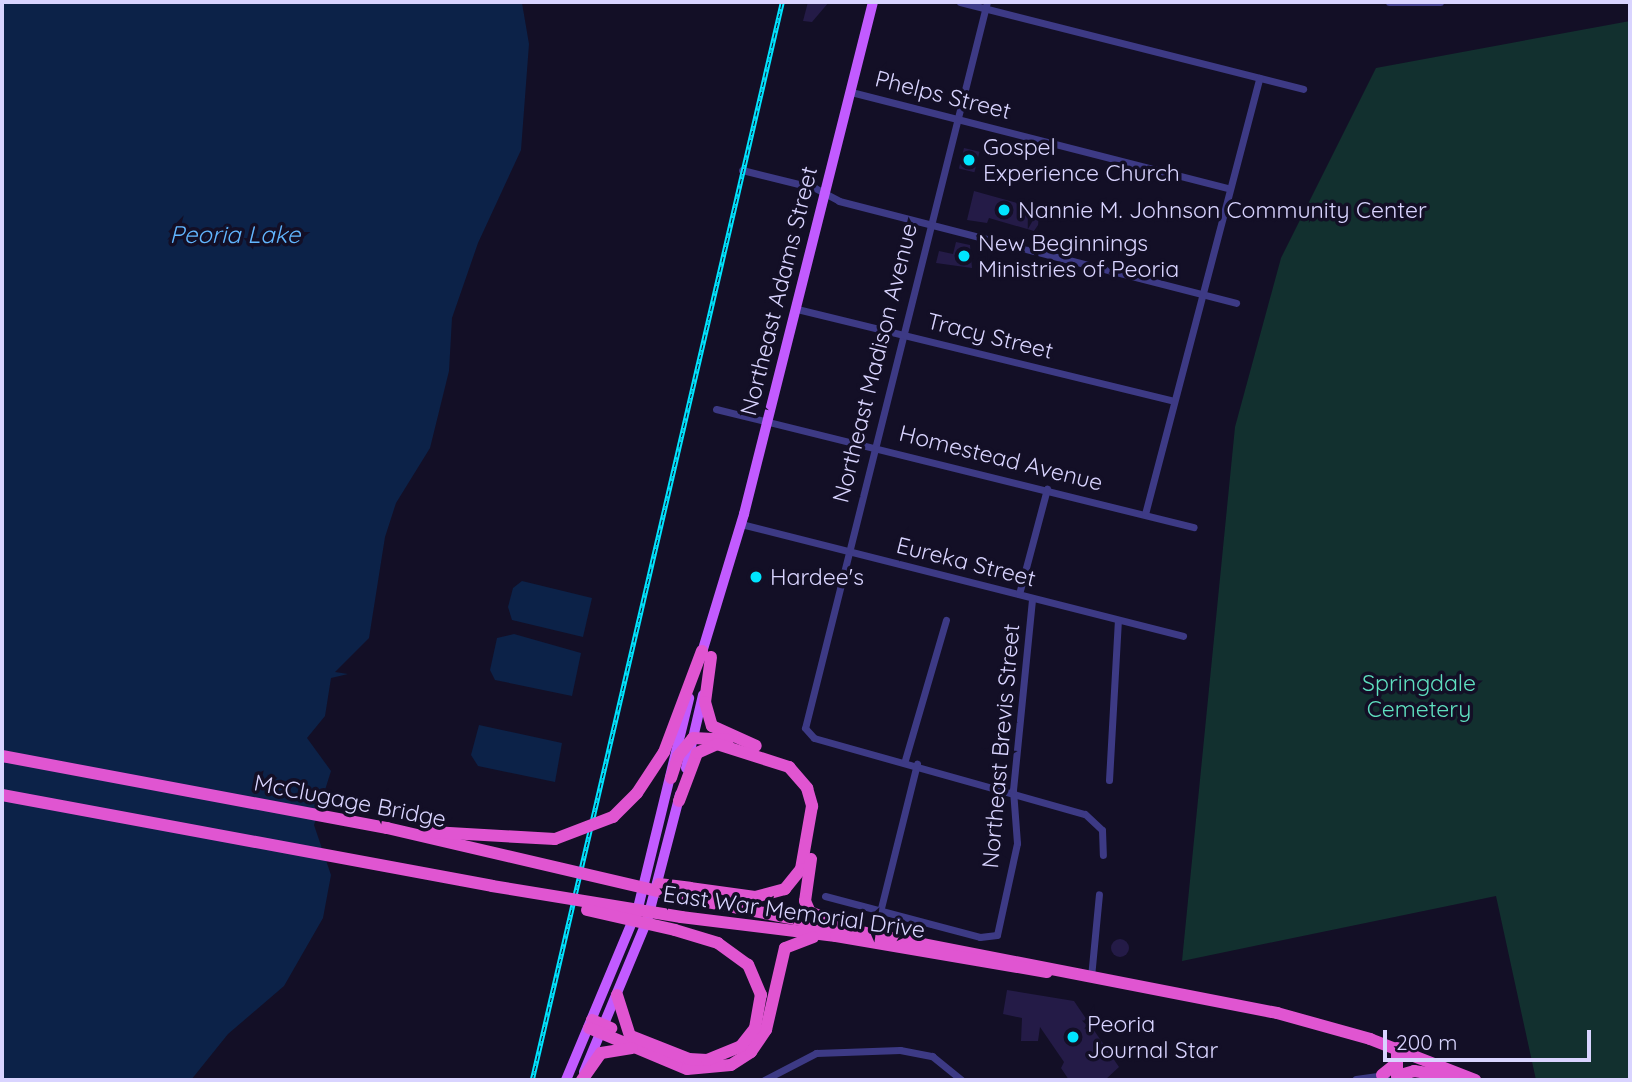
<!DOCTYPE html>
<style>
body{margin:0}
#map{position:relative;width:1632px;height:1082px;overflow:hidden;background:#130f26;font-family:Quicksand,sans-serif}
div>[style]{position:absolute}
.green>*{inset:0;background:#12302f}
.water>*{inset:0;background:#0c2248}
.building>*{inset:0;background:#241b47;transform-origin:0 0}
.round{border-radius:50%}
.minor>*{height:7px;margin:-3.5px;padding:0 3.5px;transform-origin:3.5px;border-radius:3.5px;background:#3d3a85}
.tertiary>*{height:9px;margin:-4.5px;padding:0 4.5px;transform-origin:4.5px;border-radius:4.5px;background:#3d3a85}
.primary>*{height:10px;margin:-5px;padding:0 5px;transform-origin:5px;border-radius:5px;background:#c25bff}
.trunk>*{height:12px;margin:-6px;padding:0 6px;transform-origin:6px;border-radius:6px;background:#e055d1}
.rail>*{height:4.5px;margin-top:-2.25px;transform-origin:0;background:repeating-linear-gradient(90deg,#130f26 0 5px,#00e5ff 0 10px);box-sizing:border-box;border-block:2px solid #00e5ff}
.trunk-bridge>*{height:12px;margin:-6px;padding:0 6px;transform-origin:6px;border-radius:6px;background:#e055d1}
.dots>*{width:19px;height:19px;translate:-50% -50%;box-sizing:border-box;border:4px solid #130f26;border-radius:50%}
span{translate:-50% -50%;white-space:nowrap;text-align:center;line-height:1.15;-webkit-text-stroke:7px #130f26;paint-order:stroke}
.street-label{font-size:23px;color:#d9d4ff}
.poi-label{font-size:23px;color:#d9d4ff}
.left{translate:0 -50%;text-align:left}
.park-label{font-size:23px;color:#5fe0c0}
.water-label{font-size:24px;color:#62b6ff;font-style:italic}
.frame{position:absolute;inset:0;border:4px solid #d9d4ff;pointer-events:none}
.scale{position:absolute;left:1383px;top:1030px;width:208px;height:32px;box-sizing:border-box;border:4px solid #d9d4ff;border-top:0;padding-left:9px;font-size:21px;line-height:24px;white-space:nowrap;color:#d9d4ff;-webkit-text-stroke:5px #130f26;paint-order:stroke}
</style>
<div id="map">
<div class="green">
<i style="clip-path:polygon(1630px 21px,1630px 1080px,1536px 1080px,1496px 896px,1182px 961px,1235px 427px,1281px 258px,1376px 68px)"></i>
</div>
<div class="water">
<i style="clip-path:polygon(2px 2px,522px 3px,529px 44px,521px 150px,478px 243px,452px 318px,449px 371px,430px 448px,396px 503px,385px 537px,369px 638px,335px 672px,348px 674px,331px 678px,325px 716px,307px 738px,331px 771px,314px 825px,331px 875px,323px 918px,284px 986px,228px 1034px,191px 1080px,2px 1080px)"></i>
<i style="clip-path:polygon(522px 581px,592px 598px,583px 637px,512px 620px,508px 607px,513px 588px)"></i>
<i style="clip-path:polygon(514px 634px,581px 653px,572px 696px,495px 680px,490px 670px,497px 638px)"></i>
<i style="clip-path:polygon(479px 725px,562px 743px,555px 782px,478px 766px,471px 755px)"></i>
</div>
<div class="building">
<i style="clip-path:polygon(808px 2px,829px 2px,812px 22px,803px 21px)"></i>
<i style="left:964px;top:148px;width:16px;height:21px;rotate:14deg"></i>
<i style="clip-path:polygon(974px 191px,1039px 209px,1038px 227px,1034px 231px,989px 218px,987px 223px,967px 220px)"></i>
<i style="clip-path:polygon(956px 242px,970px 245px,972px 268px,936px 263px,939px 251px,953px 254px)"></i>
<i class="round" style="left:1111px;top:939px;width:18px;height:18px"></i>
<i style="clip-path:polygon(1007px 990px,1074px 1001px,1119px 1067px,1105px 1080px,1069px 1080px,1061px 1068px,1064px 1062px,1040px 1027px,1038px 1041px,1021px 1041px,1022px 1018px,1003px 1014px)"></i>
</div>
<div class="minor">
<i style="left:960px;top:2px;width:354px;rotate:14.2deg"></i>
<i style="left:987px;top:2px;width:748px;rotate:104.07deg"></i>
<i style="left:805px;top:728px;width:13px;rotate:48deg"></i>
<i style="left:814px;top:738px;width:281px;rotate:15.7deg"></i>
<i style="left:1085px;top:814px;width:23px;rotate:43deg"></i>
<i style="left:1102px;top:830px;width:25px;rotate:88deg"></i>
<i style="left:1389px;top:2px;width:51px"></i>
<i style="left:851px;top:92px;width:390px;rotate:14.3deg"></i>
<i style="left:742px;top:170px;width:75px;rotate:13.9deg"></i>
<i style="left:815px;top:188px;width:27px;rotate:28deg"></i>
<i style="left:839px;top:201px;width:410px;rotate:14.4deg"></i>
<i style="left:797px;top:309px;width:388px;rotate:13.7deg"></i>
<i style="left:716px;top:409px;width:492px;rotate:13.9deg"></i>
<i style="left:1145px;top:514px;width:451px;rotate:-75.3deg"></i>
<i style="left:741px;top:524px;width:456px;rotate:14.2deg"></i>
<i style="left:1019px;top:594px;width:109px;rotate:-75.1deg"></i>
<i style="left:905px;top:760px;width:146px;rotate:-73.7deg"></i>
<i style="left:1109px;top:780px;width:160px;rotate:-86.8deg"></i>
<i style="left:825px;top:896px;width:160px;rotate:14.8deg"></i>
<i style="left:980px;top:937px;width:17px;rotate:-7deg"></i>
<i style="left:997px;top:935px;width:94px;rotate:-77.7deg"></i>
<i style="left:1017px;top:843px;width:53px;rotate:-94.3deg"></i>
<i style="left:1013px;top:790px;width:193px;rotate:-84.3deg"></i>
<i style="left:880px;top:912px;width:153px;rotate:-76deg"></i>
<i style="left:1091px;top:977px;width:83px;rotate:-84.5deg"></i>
<i style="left:764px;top:1080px;width:59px;rotate:-27.4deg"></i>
<i style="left:816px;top:1053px;width:84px;rotate:-2deg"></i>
<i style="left:900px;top:1050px;width:33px;rotate:11deg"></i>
<i style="left:932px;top:1056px;width:38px;rotate:39deg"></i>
</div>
<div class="tertiary">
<i style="left:1356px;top:1080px;width:29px;rotate:-8deg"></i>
</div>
<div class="primary">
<i style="left:700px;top:659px;width:152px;rotate:-73.1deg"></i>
<i style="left:744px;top:514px;width:528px;rotate:-75.86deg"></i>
<i style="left:686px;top:768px;width:75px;rotate:-76.9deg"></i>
<i style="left:584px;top:1072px;width:164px;rotate:-67.4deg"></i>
<i style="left:647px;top:921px;width:131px;rotate:-75.4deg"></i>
<i style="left:566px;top:1080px;width:186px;rotate:-67.3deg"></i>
<i style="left:638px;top:908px;width:216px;rotate:-76.3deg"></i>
</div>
<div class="trunk">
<i style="left:711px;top:657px;width:45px;rotate:97.6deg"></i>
<i style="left:705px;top:702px;width:25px;rotate:74deg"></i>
<i style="left:712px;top:726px;width:48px;rotate:24.4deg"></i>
<i style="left:671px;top:778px;width:23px;rotate:-72deg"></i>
<i style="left:678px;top:756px;width:23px;rotate:-50deg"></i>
<i style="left:693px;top:738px;width:35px;rotate:3deg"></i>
<i style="left:637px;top:793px;width:49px;rotate:-56.6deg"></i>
<i style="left:664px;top:752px;width:108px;rotate:-69.4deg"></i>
<i style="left:2px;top:795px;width:498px;rotate:10.5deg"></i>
<i style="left:679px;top:801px;width:51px;rotate:-69.4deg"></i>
<i style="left:697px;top:753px;width:22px;rotate:-24deg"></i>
<i style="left:717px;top:744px;width:76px;rotate:17.7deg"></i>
<i style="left:789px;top:767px;width:28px;rotate:49deg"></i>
<i style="left:807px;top:788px;width:19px;rotate:74deg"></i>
<i style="left:812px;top:806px;width:64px;rotate:99.9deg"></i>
<i style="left:801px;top:869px;width:26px;rotate:129deg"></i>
<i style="left:785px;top:889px;width:31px;rotate:165deg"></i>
<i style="left:755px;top:897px;width:66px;rotate:-172.1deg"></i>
<i style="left:811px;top:859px;width:42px;rotate:98.1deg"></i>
<i style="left:805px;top:901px;width:12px;rotate:66deg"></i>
<i style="left:810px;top:912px;width:15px;rotate:23deg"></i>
<i style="left:687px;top:898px;width:601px;rotate:11.03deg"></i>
<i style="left:1277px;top:1013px;width:97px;rotate:15.6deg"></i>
<i style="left:1370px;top:1039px;width:113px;rotate:21.3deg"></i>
<i style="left:681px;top:917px;width:156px;rotate:7deg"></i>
<i style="left:836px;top:936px;width:214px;rotate:9.7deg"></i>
<i style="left:617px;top:995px;width:43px;rotate:72.4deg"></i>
<i style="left:592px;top:1020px;width:21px;rotate:23deg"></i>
<i style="left:589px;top:1028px;width:106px;rotate:22.7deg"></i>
<i style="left:687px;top:1069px;width:44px;rotate:-5.2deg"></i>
<i style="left:731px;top:1065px;width:24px;rotate:-33deg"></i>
<i style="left:751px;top:1052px;width:27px;rotate:-56deg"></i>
<i style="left:766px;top:1030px;width:84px;rotate:-77deg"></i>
<i style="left:785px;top:948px;width:30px;rotate:-21deg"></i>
<i style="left:631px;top:1036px;width:62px;rotate:21.6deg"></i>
<i style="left:689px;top:1059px;width:18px;rotate:3deg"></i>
<i style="left:707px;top:1060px;width:37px;rotate:-22deg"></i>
<i style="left:741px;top:1046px;width:23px;rotate:-52deg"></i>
<i style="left:755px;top:1028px;width:34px;rotate:-80deg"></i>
<i style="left:761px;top:995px;width:33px;rotate:-113deg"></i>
<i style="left:748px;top:965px;width:37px;rotate:-144deg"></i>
<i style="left:718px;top:943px;width:45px;rotate:-163.2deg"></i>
<i style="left:1397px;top:1048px;width:28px;rotate:90deg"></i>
<i style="left:1397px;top:1076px;width:18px;rotate:-16deg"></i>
<i style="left:1414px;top:1071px;width:40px;rotate:8.5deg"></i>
<i style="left:1382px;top:1075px;width:14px;rotate:-39deg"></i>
<i style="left:582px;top:1080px;width:33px;rotate:-55deg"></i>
<i style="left:601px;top:1053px;width:31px;rotate:-9deg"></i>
</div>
<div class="rail">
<i style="left:532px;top:1080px;width:1107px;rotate:-76.94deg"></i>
</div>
<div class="trunk-bridge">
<i style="left:2px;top:756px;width:392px;rotate:10.6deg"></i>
<i style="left:387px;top:828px;width:308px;rotate:13.1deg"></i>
<i style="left:432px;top:832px;width:123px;rotate:3.3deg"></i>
<i style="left:555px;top:839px;width:62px;rotate:-20.8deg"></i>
<i style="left:613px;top:817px;width:34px;rotate:-45deg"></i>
<i style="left:659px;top:884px;width:31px;rotate:7deg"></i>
<i style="left:492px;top:886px;width:192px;rotate:9.3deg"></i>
<i style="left:587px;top:910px;width:90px;rotate:12.8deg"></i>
</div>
<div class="dots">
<i style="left:969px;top:160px;background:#00e5ff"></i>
<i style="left:1004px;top:210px;background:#00e5ff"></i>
<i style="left:964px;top:256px;background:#00e5ff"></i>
<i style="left:756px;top:577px;background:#00e5ff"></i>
<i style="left:1073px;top:1037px;background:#00e5ff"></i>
</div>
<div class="street-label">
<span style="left:943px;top:95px;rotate:14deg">Phelps Street</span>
<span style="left:779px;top:291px;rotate:-76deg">Northeast Adams Street</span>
<span style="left:990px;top:336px;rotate:14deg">Tracy Street</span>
<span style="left:875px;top:363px;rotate:-76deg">Northeast Madison Avenue</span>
<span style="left:1001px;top:458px;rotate:14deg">Homestead Avenue</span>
<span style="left:966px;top:562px;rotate:14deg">Eureka Street</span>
<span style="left:1001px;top:746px;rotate:-85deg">Northeast Brevis Street</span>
<span style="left:350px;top:801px;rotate:11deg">McClugage Bridge</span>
<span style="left:794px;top:912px;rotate:8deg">East War Memorial Drive</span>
</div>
<div class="poi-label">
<span class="left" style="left:983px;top:160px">Gospel<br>Experience Church</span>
<span class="left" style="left:1018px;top:210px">Nannie M. Johnson Community Center</span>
<span class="left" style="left:978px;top:256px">New Beginnings<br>Ministries of Peoria</span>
<span class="left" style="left:770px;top:577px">Hardee's</span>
<span class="left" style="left:1087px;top:1037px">Peoria<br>Journal Star</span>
</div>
<div class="park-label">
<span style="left:1419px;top:696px">Springdale<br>Cemetery</span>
</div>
<div class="water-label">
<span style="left:235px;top:235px">Peoria Lake</span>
</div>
<div class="frame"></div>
<div class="scale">200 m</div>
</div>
